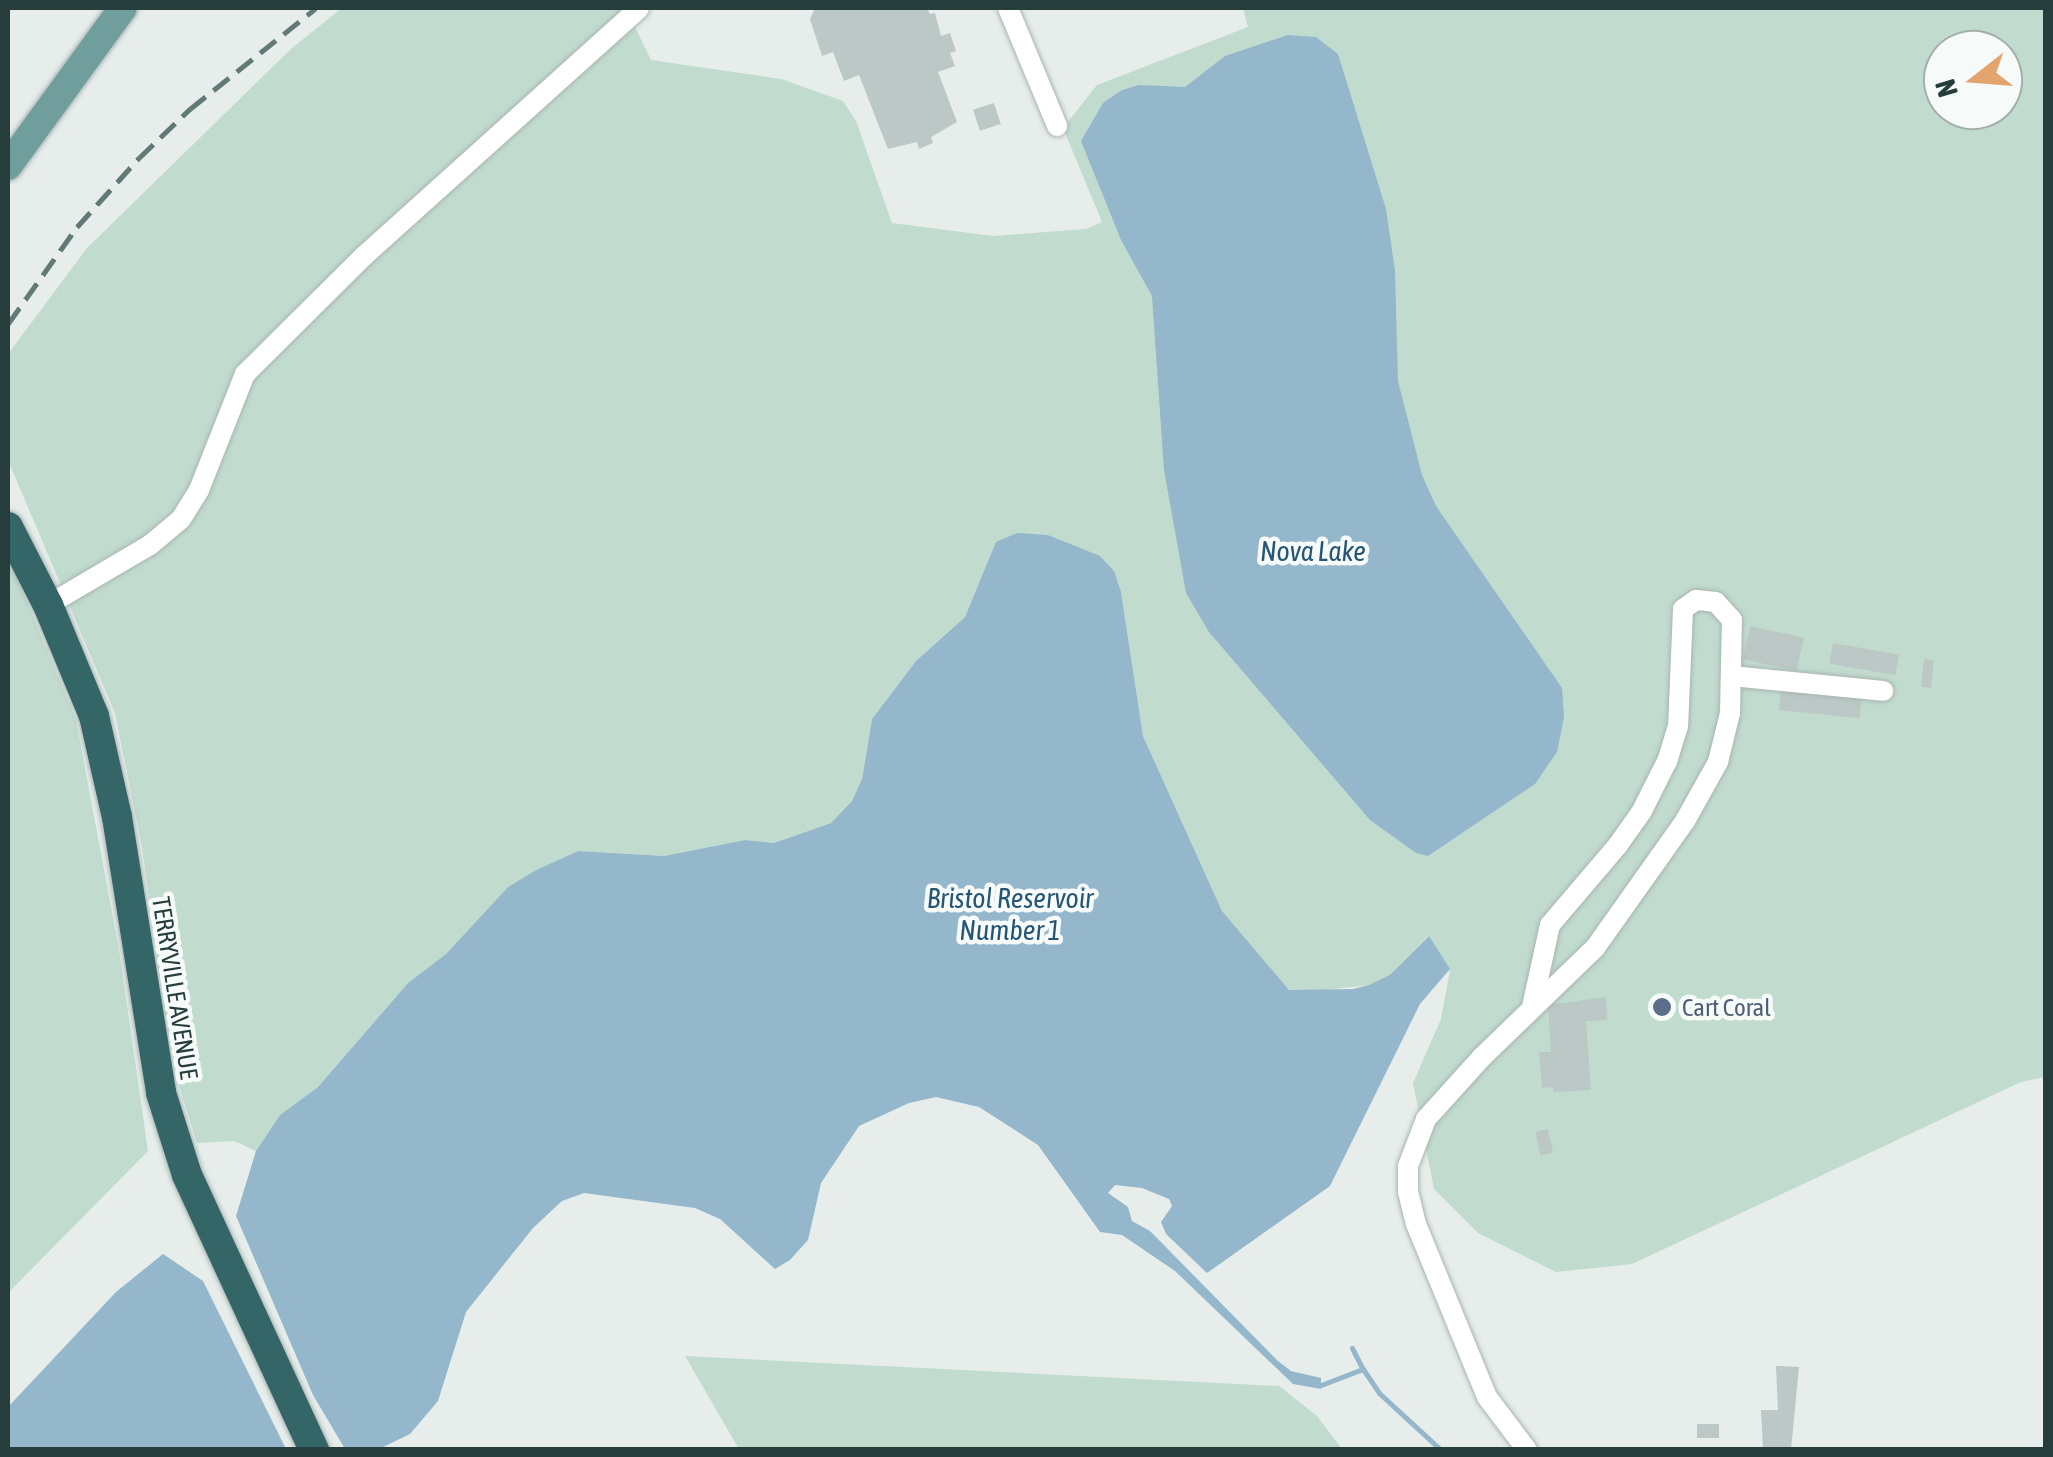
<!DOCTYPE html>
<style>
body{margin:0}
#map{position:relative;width:2053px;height:1457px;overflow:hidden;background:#e6edeb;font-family:"Asap Condensed",sans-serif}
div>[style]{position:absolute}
.green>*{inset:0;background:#c1dcce}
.water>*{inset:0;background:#94b7cc}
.stream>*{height:5px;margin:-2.5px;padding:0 2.5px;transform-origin:2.5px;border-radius:2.5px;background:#94b7cc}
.building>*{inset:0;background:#bbc8c5;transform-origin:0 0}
.roads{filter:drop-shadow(0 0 2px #a9b5b3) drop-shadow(0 0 2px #a9b5b3)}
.minor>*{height:20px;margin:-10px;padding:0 10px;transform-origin:10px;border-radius:10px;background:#fff}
.major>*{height:28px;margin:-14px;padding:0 14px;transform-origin:14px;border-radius:14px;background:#6f9e9c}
.highway>*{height:30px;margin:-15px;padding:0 15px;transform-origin:15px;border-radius:15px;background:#356667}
.rail>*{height:5px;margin-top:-2.5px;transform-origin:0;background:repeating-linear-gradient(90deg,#617977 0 20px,transparent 0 30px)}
.dots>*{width:28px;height:28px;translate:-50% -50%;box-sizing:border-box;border:5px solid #f6faf9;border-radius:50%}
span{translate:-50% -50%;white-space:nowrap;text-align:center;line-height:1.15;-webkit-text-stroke:9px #f6faf9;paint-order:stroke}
.street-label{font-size:25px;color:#263d3c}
.service-label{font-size:25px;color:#4e5e75}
.left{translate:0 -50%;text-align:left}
.water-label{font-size:28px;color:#265674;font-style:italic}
.frame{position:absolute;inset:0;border:10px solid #263d3c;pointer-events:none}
.north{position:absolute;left:1923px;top:30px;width:100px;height:100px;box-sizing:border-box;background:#f6faf9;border:2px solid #a3aead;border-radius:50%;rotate:253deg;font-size:28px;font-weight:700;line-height:40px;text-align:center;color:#263d3c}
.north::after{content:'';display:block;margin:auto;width:35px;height:45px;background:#e4a46d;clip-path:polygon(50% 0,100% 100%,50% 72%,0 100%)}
</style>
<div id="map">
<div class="green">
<i style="clip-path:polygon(evenodd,342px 8px,626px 8px,651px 60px,781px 79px,843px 101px,856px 121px,892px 223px,993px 236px,1086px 229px,1102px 222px,1063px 128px,1097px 85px,1248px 27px,1243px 8px,2045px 8px,2045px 1077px,2021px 1082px,1632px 1264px,1556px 1272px,1478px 1233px,1434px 1189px,1413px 1083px,1441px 1019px,1450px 970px,1428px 936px,1390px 976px,1369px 985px,1299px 993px,1289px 990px,1255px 955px,1222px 911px,1143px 736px,1121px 592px,1071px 545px,1048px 535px,979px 584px,965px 617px,916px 661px,872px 719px,862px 779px,852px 801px,831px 823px,774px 843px,745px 840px,664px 856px,578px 851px,536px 870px,508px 887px,446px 954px,408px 983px,318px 1087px,280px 1115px,256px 1151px,234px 1141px,197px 1143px,180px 1089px,163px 1002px,142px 847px,115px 713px,8px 460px,8px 354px,87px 248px,292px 48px,342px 8px,1943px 50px,2003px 50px,2003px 110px,1943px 110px,1943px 50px)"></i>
<i style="clip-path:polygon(10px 561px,76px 720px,119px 950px,148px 1151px,8px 1293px)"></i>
<i style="clip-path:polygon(685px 1356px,1279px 1386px,1317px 1416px,1342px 1449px,739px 1449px)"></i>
</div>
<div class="water">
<i style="clip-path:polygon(1288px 35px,1316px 37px,1338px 54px,1386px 209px,1395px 271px,1398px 381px,1422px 475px,1436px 506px,1562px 688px,1564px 717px,1557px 752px,1535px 784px,1428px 856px,1416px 853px,1370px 820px,1209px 632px,1186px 593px,1164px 470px,1152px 296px,1121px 240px,1081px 141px,1103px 103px,1122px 90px,1139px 85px,1185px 87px,1225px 56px)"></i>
<i style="clip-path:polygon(1017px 533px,1048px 535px,1100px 556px,1114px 571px,1121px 592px,1143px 736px,1222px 911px,1289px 990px,1353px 989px,1369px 985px,1390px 975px,1429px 936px,1450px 969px,1420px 1004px,1330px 1186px,1207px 1273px,1166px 1234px,1161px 1222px,1172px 1206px,1169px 1199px,1142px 1188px,1115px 1185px,1108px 1193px,1128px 1207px,1132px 1221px,1150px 1231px,1278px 1361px,1291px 1371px,1321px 1378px,1321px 1389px,1293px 1384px,1175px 1271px,1122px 1235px,1100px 1232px,1038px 1145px,979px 1107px,936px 1097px,909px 1103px,859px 1126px,821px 1183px,808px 1240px,790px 1260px,775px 1269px,720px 1219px,695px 1208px,584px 1193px,562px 1201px,533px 1228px,466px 1312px,438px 1401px,410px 1434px,379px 1449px,345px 1449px,313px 1395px,236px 1216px,256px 1151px,280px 1115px,318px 1087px,408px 983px,446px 954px,508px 887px,536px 870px,578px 851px,664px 856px,745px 840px,774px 843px,831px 823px,852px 801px,862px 779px,872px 719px,916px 661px,965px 617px,996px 542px)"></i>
<i style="clip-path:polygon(163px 1254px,203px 1281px,286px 1449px,8px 1449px,8px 1407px,116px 1292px)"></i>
</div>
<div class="stream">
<i style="left:1352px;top:1348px;width:22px;rotate:63deg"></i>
<i style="left:1321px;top:1385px;width:45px;rotate:-20.9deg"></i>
<i style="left:1363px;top:1369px;width:29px;rotate:56deg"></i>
<i style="left:1379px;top:1393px;width:84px;rotate:42.6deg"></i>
</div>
<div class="building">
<i style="clip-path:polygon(815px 8px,927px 8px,930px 14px,935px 13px,941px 36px,950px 33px,956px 51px,950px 53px,955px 66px,938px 72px,957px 122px,931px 137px,933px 143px,919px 149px,917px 142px,888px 149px,859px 75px,844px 81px,833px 52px,822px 56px,810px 19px)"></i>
<i style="left:994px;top:103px;width:22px;height:22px;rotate:72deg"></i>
<i style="left:1750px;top:626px;width:55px;height:34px;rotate:12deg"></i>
<i style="left:1833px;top:643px;width:67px;height:21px;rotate:10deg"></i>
<i style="left:1924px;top:659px;width:10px;height:28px;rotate:6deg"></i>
<i style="left:1781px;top:689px;width:81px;height:21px;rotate:6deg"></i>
<i style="clip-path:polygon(1606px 997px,1607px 1020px,1586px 1021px,1591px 1090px,1554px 1092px,1553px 1087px,1542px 1088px,1539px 1052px,1551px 1052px,1548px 1005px)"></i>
<i style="left:1548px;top:1129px;width:24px;height:13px;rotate:78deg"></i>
<i style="clip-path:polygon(1776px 1366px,1799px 1367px,1791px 1450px,1763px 1450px,1761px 1410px,1778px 1410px)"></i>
<i style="left:1697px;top:1424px;width:22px;height:14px"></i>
</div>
<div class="roads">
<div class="minor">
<i style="left:1008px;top:8px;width:128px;rotate:67.4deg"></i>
<i style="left:48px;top:605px;width:118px;rotate:-30.5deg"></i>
<i style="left:150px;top:545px;width:40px;rotate:-40deg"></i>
<i style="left:181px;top:519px;width:34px;rotate:-58deg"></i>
<i style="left:199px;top:490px;width:125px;rotate:-68.4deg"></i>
<i style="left:245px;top:374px;width:168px;rotate:-44.8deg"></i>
<i style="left:364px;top:256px;width:370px;rotate:-42deg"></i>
<i style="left:1731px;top:676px;width:153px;rotate:5.6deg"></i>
<i style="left:1527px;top:1450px;width:66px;rotate:-127deg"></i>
<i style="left:1487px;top:1397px;width:187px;rotate:-112.3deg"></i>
<i style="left:1416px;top:1224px;width:34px;rotate:-104deg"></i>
<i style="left:1408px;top:1191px;width:25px;rotate:-90deg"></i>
<i style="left:1408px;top:1166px;width:50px;rotate:-69deg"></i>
<i style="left:1426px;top:1119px;width:84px;rotate:-47.9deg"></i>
<i style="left:1482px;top:1057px;width:157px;rotate:-44deg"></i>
<i style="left:1595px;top:948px;width:156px;rotate:-54.7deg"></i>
<i style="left:1685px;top:821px;width:68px;rotate:-60.8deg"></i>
<i style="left:1718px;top:762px;width:50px;rotate:-76.2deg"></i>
<i style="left:1730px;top:713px;width:93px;rotate:-88.8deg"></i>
<i style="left:1732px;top:620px;width:24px;rotate:-132deg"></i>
<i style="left:1716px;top:602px;width:20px;rotate:-174deg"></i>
<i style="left:1696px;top:600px;width:16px;rotate:145deg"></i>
<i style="left:1683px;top:609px;width:117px;rotate:92.4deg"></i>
<i style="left:1678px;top:726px;width:37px;rotate:107deg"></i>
<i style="left:1667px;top:761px;width:56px;rotate:116.6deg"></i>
<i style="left:1642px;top:811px;width:42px;rotate:125.2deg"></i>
<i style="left:1618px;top:845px;width:105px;rotate:130.4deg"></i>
<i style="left:1550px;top:925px;width:84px;rotate:102.4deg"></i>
</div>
<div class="major">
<i style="left:8px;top:166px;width:195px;rotate:-54deg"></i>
</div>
<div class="highway">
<i style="left:8px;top:527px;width:88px;rotate:62.9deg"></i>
<i style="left:48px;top:605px;width:120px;rotate:67.5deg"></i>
<i style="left:94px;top:716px;width:104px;rotate:77.2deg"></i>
<i style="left:117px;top:817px;width:279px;rotate:80.9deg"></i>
<i style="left:161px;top:1093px;width:86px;rotate:72.4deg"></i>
<i style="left:187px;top:1175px;width:303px;rotate:65.2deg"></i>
</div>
</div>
<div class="rail">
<i style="left:8px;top:324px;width:119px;rotate:-54.6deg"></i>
<i style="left:77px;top:227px;width:93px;rotate:-48.1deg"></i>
<i style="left:139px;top:158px;width:71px;rotate:-43.9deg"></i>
<i style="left:190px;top:109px;width:161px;rotate:-38.7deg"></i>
</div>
<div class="dots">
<i style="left:1662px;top:1007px;background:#5c6f8a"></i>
</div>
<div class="street-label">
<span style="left:175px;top:988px;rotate:81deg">TERRYVILLE AVENUE</span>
</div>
<div class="service-label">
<span class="left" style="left:1682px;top:1007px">Cart Coral</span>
</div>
<div class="water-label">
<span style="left:1313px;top:551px">Nova Lake</span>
<span style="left:1010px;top:914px">Bristol Reservoir<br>Number 1</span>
</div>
<div class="frame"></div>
<div class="north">N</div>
</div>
